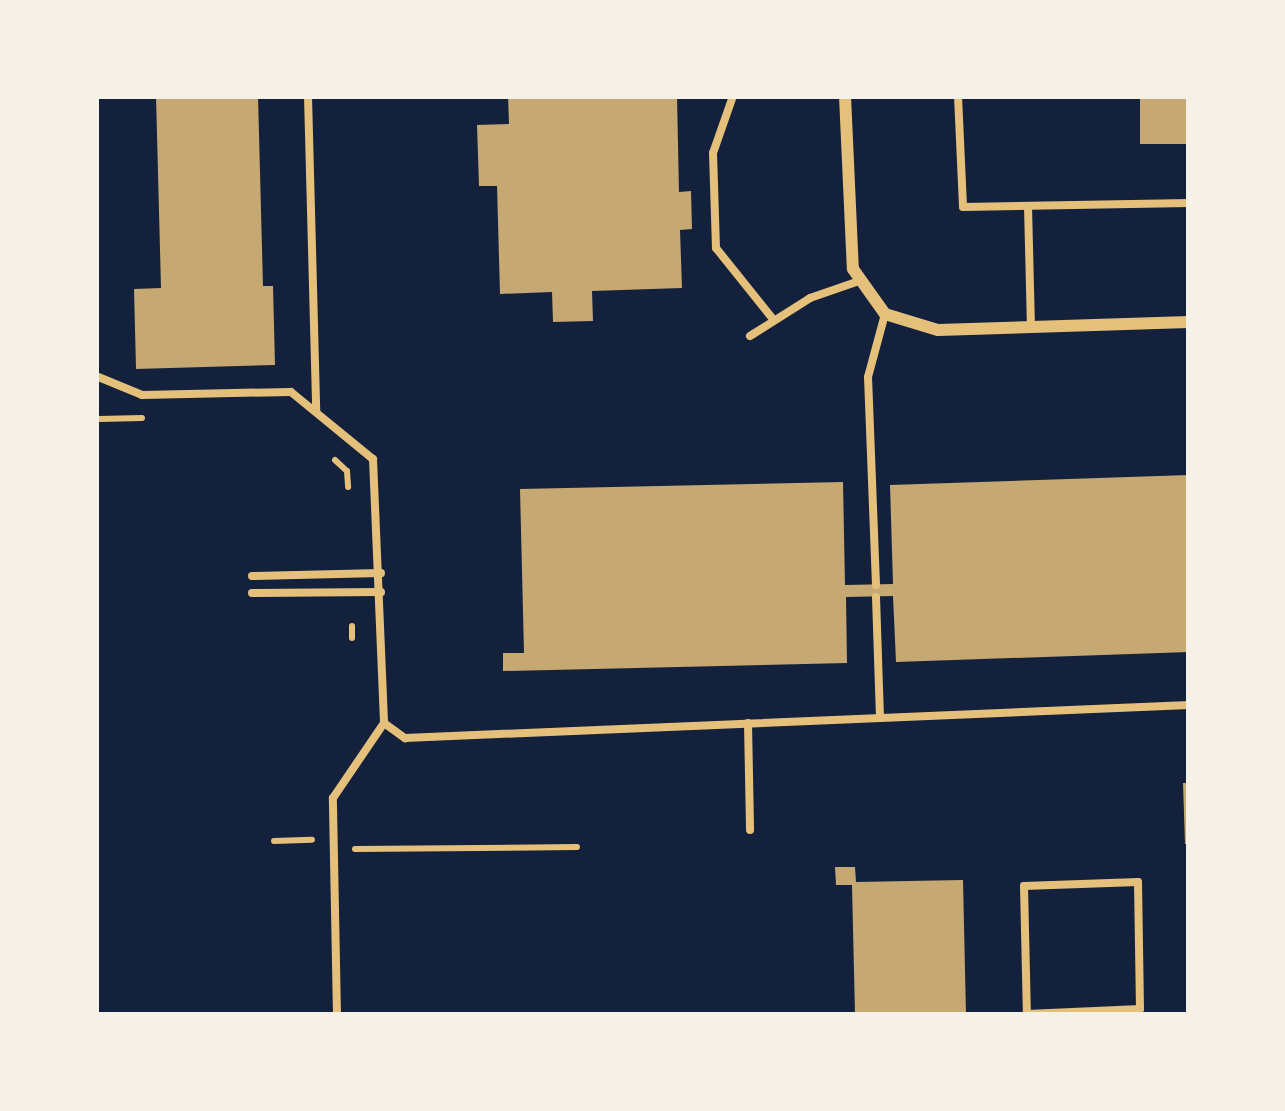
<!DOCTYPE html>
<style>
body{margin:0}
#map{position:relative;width:1285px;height:1111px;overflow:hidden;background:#14213d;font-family:Inter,sans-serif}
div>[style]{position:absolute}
.building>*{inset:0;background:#c6a872;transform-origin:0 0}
.path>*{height:6px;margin:-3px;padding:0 3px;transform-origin:3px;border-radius:3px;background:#e5c07b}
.service>*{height:8px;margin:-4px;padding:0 4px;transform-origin:4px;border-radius:4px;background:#e5c07b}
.minor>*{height:12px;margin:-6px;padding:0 6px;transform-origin:6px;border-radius:6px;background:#e5c07b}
span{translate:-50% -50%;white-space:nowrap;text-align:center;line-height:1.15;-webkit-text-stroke:12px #f6f1e7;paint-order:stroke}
.frame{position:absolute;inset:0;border:99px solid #f6f1e7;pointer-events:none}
</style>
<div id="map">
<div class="building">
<i style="clip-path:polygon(156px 96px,258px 96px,263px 286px,273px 286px,275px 365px,136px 369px,134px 289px,161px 288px)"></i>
<i style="clip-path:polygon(508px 96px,677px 96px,679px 192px,691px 191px,692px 229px,680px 230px,682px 288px,592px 291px,593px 321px,553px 322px,552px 292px,500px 294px,497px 186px,479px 186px,477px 125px,509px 124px)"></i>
<i style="left:1140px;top:96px;width:49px;height:48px"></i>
<i style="clip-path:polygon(1189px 475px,1189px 652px,896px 662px,893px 596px,846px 597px,847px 663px,503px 671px,503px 653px,524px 653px,520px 489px,843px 482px,845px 585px,893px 584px,890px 485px)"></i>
<i style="clip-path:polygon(1183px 783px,1189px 783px,1189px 844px,1185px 844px)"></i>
<i style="clip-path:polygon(835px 867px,855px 867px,856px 882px,963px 880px,966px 1015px,855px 1015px,852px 885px,836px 885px)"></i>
</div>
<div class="path">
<i style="left:99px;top:419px;width:43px;rotate:-1.3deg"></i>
<i style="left:335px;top:460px;width:16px;rotate:43deg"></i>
<i style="left:347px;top:471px;width:16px;rotate:86deg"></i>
<i style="left:352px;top:626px;width:12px;rotate:90deg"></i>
<i style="left:274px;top:841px;width:38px;rotate:-2deg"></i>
<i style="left:355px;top:849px;width:222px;rotate:-0.5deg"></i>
</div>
<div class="service">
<i style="left:308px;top:96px;width:315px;rotate:88.5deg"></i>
<i style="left:733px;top:96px;width:60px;rotate:109.3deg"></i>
<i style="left:713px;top:153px;width:95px;rotate:88.2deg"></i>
<i style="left:716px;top:248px;width:90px;rotate:51.3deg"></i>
<i style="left:958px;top:96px;width:111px;rotate:87.4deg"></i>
<i style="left:963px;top:207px;width:226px;rotate:-1deg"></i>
<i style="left:1028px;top:206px;width:120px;rotate:88.6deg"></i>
<i style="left:750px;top:336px;width:71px;rotate:-32.3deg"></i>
<i style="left:810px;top:298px;width:52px;rotate:-19.1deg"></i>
<i style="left:96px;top:376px;width:50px;rotate:22.4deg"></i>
<i style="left:142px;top:395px;width:149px;rotate:-1.2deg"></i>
<i style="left:291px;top:392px;width:106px;rotate:39.3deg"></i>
<i style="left:373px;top:459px;width:264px;rotate:87.6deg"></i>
<i style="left:384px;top:723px;width:26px;rotate:36deg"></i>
<i style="left:405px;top:738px;width:785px;rotate:-2.41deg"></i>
<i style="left:252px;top:576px;width:129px;rotate:-1.3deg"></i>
<i style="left:876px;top:585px;width:208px;rotate:-92.2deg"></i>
<i style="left:868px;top:377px;width:65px;rotate:-74.9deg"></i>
<i style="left:252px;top:593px;width:129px;rotate:-0.4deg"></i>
<i style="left:876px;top:597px;width:121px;rotate:88.1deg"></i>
<i style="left:748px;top:723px;width:107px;rotate:88.9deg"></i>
<i style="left:1027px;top:1014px;width:113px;rotate:-2.5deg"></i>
<i style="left:1140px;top:1009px;width:127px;rotate:-90.9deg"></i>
<i style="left:1138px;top:882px;width:114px;rotate:178deg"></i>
<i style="left:1024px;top:886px;width:128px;rotate:88.7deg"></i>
<i style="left:1027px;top:1014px;width:1px;rotate:90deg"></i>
<i style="left:337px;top:1015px;width:217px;rotate:-91.1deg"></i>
<i style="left:333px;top:798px;width:91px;rotate:-55.8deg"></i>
</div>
<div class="minor">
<i style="left:845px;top:96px;width:173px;rotate:87.4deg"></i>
<i style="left:853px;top:269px;width:55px;rotate:54.6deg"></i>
<i style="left:885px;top:314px;width:55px;rotate:16.8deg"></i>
<i style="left:938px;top:330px;width:251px;rotate:-1.8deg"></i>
</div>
<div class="frame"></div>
</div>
